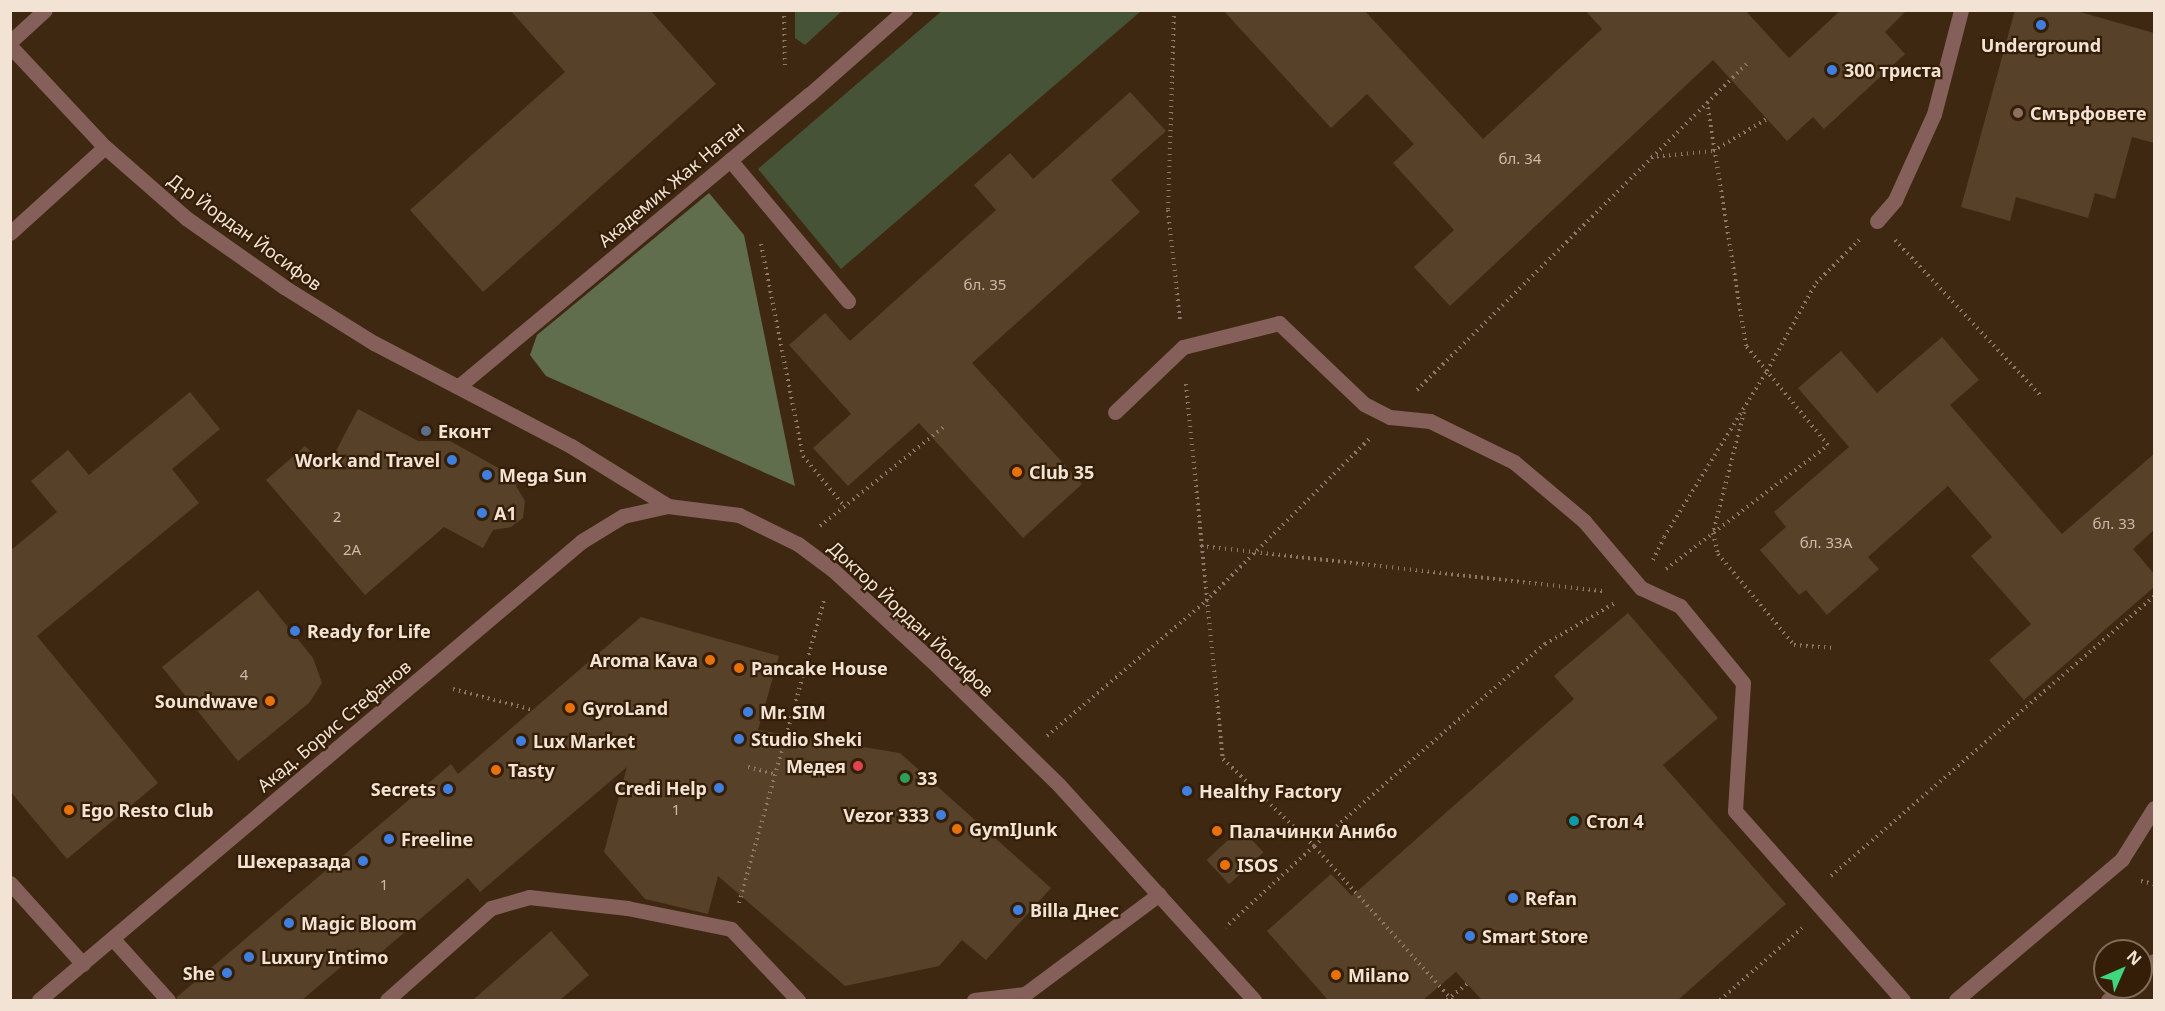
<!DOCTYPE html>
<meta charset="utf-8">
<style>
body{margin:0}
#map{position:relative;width:2165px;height:1011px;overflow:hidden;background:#3f2811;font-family:"Noto Sans",sans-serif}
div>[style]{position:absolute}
.green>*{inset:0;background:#475336}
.forest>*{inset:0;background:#616e4d}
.building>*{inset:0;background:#584129;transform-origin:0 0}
.path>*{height:4px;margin-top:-2px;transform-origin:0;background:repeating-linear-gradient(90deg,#8c7966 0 1.5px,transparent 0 6px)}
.minor>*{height:15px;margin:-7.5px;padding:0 7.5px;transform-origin:7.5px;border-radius:7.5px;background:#855f59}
.dots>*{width:16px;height:16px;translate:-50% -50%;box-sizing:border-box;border:3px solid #341e07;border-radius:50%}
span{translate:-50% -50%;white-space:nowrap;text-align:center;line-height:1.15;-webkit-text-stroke:4.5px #341e07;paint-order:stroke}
.number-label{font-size:15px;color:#ccbaaa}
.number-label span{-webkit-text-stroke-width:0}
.poi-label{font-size:18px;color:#f2e3d5;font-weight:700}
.left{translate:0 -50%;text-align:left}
.right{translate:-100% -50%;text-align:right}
.street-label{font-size:18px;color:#f2e3d5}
.frame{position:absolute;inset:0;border:12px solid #f2e3d5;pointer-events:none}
.north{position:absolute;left:2093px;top:939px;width:60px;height:60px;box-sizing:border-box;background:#341e07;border:2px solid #806d59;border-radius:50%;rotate:45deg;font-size:16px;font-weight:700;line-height:24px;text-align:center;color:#f2e3d5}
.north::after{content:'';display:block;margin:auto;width:21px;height:27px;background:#3ed77d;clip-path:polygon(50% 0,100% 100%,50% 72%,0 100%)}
</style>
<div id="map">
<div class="green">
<i style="clip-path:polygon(943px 10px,1141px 11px,841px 269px,758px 169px)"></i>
<i style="clip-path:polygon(795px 11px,795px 10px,842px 11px,805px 45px,795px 38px)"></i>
</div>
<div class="forest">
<i style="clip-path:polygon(709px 193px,744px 235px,795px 486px,546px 376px,530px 355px,537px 335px)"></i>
</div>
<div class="building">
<i style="clip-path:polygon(510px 10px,650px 10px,716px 84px,483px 292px,410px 210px,565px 72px)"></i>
<i style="clip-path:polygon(1223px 10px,1364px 10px,1483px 139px,1602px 29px,1585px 10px,1745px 10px,1789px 58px,1841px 10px,1907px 10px,1885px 32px,1905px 54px,1824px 129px,1813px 117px,1787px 141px,1713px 60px,1450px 306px,1414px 267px,1454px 230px,1393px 163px,1414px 144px,1367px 94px,1331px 128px)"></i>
<i style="clip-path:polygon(2015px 10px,2073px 10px,2154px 33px,2154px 143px,2132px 137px,2115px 199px,2095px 193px,2088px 218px,2016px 197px,2010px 221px,1961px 207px)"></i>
<i style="clip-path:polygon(1130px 92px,1166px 131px,1111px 180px,1140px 212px,972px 363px,1082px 484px,1023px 538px,919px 423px,848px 486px,813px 448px,851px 414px,789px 345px,825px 313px,850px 341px,996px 210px,974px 185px,1010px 153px,1033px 179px)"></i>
<i style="clip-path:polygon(1942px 337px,1979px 380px,1950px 405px,2062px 534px,2154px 454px,2154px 530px,2133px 549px,2154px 574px,2154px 587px,2024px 700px,1989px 660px,2031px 624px,1971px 556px,1992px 537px,1948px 486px,1868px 557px,1879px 569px,1827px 615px,1806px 590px,1799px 595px,1760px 550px,1786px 527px,1774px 512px,1849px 447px,1798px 388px,1841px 351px,1877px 393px)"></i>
<i style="clip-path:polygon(190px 392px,220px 429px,172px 469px,199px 503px,37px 636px,158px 783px,67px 859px,10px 791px,10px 551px,57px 512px,31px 481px,68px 450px,89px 475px)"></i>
<i style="clip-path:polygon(358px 409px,418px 441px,450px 441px,520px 480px,516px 486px,525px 501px,523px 518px,511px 527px,493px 530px,483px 548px,444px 527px,365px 595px,266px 480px,305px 446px,327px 468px)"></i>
<i style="clip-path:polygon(258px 590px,313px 658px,322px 683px,309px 703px,238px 761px,162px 667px)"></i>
<i style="clip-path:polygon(1628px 613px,1718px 718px,1663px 765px,1786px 904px,1678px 1000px,1482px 1000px,1456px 972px,1423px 1000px,1328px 1000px,1267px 931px,1331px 874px,1352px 896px,1574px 699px,1554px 676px)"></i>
<i style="clip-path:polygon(641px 617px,779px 656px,758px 730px,900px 753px,1051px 888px,986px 960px,962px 940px,939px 966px,845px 986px,718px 876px,708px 914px,645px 899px,604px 852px,627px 767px,480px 892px,468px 878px,364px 967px,354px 956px,302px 1000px,177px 1000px,177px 997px,451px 764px,458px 774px)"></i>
<i style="left:1241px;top:828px;width:33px;height:47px;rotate:47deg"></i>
<i style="clip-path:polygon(551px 931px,589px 975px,560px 1000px,473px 1000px)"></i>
</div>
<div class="path">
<i style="left:784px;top:10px;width:55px;rotate:89deg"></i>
<i style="left:1174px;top:10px;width:200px;rotate:91.7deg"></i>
<i style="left:1168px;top:210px;width:111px;rotate:83.8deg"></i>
<i style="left:1651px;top:157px;width:62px;rotate:-5.5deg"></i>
<i style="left:1713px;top:151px;width:63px;rotate:-30.7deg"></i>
<i style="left:1895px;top:240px;width:216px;rotate:46.9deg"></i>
<i style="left:761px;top:244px;width:216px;rotate:78.8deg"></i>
<i style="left:803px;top:456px;width:65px;rotate:50.6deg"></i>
<i style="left:1186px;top:384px;width:377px;rotate:84.4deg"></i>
<i style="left:1223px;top:759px;width:126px;rotate:43.7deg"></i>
<i style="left:1314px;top:846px;width:120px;rotate:137.4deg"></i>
<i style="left:1417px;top:390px;width:465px;rotate:-44.7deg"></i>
<i style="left:1744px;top:412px;width:125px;rotate:104.4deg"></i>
<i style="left:1713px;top:533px;width:22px;rotate:77deg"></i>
<i style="left:1718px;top:554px;width:119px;rotate:50.1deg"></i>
<i style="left:1794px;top:645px;width:40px;rotate:4.3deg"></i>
<i style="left:820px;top:526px;width:160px;rotate:-38.7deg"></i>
<i style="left:1201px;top:546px;width:406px;rotate:6.4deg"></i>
<i style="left:1653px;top:560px;width:25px;rotate:-64deg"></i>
<i style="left:1664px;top:537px;width:195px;rotate:-58.2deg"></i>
<i style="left:1767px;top:371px;width:101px;rotate:-60.9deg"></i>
<i style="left:1816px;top:283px;width:61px;rotate:-45deg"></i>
<i style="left:1666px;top:569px;width:204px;rotate:-37.4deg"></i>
<i style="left:1828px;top:445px;width:129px;rotate:-129.6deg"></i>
<i style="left:1746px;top:346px;width:247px;rotate:-99.1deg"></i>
<i style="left:453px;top:689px;width:83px;rotate:14.7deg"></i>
<i style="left:1047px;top:736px;width:209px;rotate:-40.3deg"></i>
<i style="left:1206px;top:601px;width:231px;rotate:-44.8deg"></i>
<i style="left:748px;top:767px;width:28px;rotate:15deg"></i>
<i style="left:1831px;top:876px;width:427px;rotate:-40.9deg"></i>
<i style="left:2141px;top:881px;width:13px;rotate:13deg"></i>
<i style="left:739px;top:903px;width:314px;rotate:-74.3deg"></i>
<i style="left:1447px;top:1000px;width:26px;rotate:-39deg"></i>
<i style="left:1452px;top:1000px;width:207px;rotate:-131.9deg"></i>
<i style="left:1314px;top:846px;width:307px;rotate:-41.2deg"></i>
<i style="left:1545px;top:644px;width:81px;rotate:-30.4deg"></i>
<i style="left:1720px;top:1000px;width:109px;rotate:-41.3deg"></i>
</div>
<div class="minor">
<i style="left:10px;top:42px;width:47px;rotate:-42.4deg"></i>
<i style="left:10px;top:46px;width:139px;rotate:46.8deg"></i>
<i style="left:105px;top:147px;width:108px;rotate:41.2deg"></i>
<i style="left:186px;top:218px;width:120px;rotate:35.1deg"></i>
<i style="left:284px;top:287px;width:106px;rotate:31.9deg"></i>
<i style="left:374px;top:343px;width:222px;rotate:27.6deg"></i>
<i style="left:571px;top:446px;width:114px;rotate:31.7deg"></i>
<i style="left:668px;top:506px;width:72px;rotate:7.2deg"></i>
<i style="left:739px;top:515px;width:66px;rotate:26.2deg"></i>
<i style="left:798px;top:544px;width:44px;rotate:36.6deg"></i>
<i style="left:833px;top:570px;width:134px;rotate:42.6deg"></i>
<i style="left:932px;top:661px;width:177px;rotate:44.3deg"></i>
<i style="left:1059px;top:785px;width:290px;rotate:47.8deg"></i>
<i style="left:730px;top:160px;width:184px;rotate:50.1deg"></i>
<i style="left:1877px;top:221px;width:28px;rotate:-49deg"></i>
<i style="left:1895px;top:200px;width:94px;rotate:-65.6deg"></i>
<i style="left:1934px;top:114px;width:107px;rotate:-75.4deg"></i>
<i style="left:10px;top:233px;width:128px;rotate:-42.2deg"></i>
<i style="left:459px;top:386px;width:457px;rotate:-39.8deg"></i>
<i style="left:810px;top:94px;width:127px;rotate:-41.5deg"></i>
<i style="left:1115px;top:412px;width:94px;rotate:-43.7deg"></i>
<i style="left:1183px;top:347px;width:99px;rotate:-14deg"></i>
<i style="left:1279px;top:323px;width:117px;rotate:43.6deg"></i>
<i style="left:1364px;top:404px;width:29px;rotate:27deg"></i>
<i style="left:1390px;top:417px;width:40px;rotate:5.7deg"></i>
<i style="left:1430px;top:421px;width:93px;rotate:26deg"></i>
<i style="left:1514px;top:462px;width:92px;rotate:40.1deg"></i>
<i style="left:1584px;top:521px;width:88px;rotate:49.6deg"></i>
<i style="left:1641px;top:588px;width:43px;rotate:24.8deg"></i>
<i style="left:1680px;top:606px;width:99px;rotate:50.7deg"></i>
<i style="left:1743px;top:683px;width:128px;rotate:93.6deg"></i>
<i style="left:1735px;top:811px;width:253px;rotate:48.4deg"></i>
<i style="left:10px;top:883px;width:109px;rotate:48deg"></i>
<i style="left:113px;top:939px;width:82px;rotate:48deg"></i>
<i style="left:2141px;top:972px;width:17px;rotate:-40deg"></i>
<i style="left:39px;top:1000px;width:711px;rotate:-40.21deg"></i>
<i style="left:582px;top:541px;width:48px;rotate:-31.4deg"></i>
<i style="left:623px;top:516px;width:46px;rotate:-12.5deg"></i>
<i style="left:387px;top:1000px;width:139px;rotate:-41.5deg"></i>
<i style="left:491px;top:908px;width:40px;rotate:-16deg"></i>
<i style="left:529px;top:897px;width:99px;rotate:6.4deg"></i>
<i style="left:627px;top:908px;width:106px;rotate:11.4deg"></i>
<i style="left:731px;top:929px;width:98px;rotate:46.7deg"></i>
<i style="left:974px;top:1000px;width:51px;rotate:-6.7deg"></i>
<i style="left:1025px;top:994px;width:167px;rotate:-36.7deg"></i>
<i style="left:1956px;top:1000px;width:218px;rotate:-40.3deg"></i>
<i style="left:2122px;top:859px;width:60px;rotate:-57.9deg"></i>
<i style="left:2108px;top:1000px;width:21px;rotate:-39deg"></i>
</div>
<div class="dots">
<i style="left:2041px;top:25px;background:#3f7fe0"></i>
<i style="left:1832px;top:70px;background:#3f7fe0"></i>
<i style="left:2018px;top:113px;background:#8d6e63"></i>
<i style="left:426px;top:431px;background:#5c6f8a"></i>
<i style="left:452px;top:460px;background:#3f7fe0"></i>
<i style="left:1017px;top:472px;background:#e8710a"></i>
<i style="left:487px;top:475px;background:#3f7fe0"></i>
<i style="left:482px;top:513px;background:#3f7fe0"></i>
<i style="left:295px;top:631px;background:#3f7fe0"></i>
<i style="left:710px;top:660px;background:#e8710a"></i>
<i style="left:739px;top:668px;background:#e8710a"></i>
<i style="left:270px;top:701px;background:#e8710a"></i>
<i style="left:570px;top:708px;background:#e8710a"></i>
<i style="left:748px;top:712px;background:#3f7fe0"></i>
<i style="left:739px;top:739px;background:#3f7fe0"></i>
<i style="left:521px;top:741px;background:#3f7fe0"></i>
<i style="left:858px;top:766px;background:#e0444e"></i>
<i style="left:496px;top:770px;background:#e8710a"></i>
<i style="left:905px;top:778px;background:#2e9e5b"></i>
<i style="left:719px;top:788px;background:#3f7fe0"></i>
<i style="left:448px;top:789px;background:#3f7fe0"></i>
<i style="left:1187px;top:791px;background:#3f7fe0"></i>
<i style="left:69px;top:810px;background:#e8710a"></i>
<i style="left:941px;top:815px;background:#3f7fe0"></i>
<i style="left:1574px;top:821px;background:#0f9aa8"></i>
<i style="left:957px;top:829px;background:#e8710a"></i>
<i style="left:1217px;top:831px;background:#e8710a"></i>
<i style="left:389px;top:839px;background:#3f7fe0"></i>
<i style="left:363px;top:861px;background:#3f7fe0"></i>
<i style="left:1225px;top:865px;background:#e8710a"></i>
<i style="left:1513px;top:898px;background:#3f7fe0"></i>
<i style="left:1018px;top:910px;background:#3f7fe0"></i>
<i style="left:289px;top:923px;background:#3f7fe0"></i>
<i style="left:1470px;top:936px;background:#3f7fe0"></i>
<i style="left:249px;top:957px;background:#3f7fe0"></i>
<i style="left:227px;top:973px;background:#3f7fe0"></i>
<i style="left:1336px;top:975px;background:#e8710a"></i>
</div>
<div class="number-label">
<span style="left:1520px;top:159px">бл. 34</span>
<span style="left:985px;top:285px">бл. 35</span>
<span style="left:337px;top:517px">2</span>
<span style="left:2114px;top:524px">бл. 33</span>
<span style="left:1826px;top:543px">бл. 33А</span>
<span style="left:352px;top:550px">2А</span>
<span style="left:244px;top:675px">4</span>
<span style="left:676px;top:810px">1</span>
<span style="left:384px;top:885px">1</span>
</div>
<div class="poi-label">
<span style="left:2041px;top:45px">Underground</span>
<span class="left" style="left:1844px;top:70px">300 триста</span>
<span class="left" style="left:2030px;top:113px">Смърфовете</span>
<span class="left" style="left:438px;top:431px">Еконт</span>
<span class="right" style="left:440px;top:460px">Work and Travel</span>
<span class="left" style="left:1029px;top:472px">Club 35</span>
<span class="left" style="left:499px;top:475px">Mega Sun</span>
<span class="left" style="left:494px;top:513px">A1</span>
<span class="left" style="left:307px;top:631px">Ready for Life</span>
<span class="right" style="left:698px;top:660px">Aroma Kava</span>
<span class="left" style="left:751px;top:668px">Pancake House</span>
<span class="right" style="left:258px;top:701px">Soundwave</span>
<span class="left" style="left:582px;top:708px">GyroLand</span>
<span class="left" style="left:760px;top:712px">Mr. SIM</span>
<span class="left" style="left:751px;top:739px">Studio Sheki</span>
<span class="left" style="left:533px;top:741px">Lux Market</span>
<span class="right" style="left:846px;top:766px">Медея</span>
<span class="left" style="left:508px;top:770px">Tasty</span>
<span class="left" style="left:917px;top:778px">33</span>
<span class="right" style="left:707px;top:788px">Credi Help</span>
<span class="right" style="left:436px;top:789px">Secrets</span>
<span class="left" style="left:1199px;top:791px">Healthy Factory</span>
<span class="left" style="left:81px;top:810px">Ego Resto Club</span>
<span class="right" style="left:929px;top:815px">Vezor 333</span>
<span class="left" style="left:1586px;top:821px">Стол 4</span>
<span class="left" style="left:969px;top:829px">GymIJunk</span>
<span class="left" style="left:1229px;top:831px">Палачинки Анибо</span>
<span class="left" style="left:401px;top:839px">Freeline</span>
<span class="right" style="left:351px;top:861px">Шехеразада</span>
<span class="left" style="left:1237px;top:865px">ISOS</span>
<span class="left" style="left:1525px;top:898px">Refan</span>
<span class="left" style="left:1030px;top:910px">Billa Днес</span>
<span class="left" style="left:301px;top:923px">Magic Bloom</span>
<span class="left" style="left:1482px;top:936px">Smart Store</span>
<span class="left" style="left:261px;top:957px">Luxury Intimo</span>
<span class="right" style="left:215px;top:973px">She</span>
<span class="left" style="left:1348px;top:975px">Milano</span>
</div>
<div class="street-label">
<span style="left:671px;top:184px;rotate:-40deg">Академик Жак Натан</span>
<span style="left:245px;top:232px;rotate:36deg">Д-р Йордан Йосифов</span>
<span style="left:911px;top:619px;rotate:43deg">Доктор Йордан Йосифов</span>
<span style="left:334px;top:726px;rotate:-40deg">Акад. Борис Стефанов</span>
</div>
<div class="frame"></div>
<div class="north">N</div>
</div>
